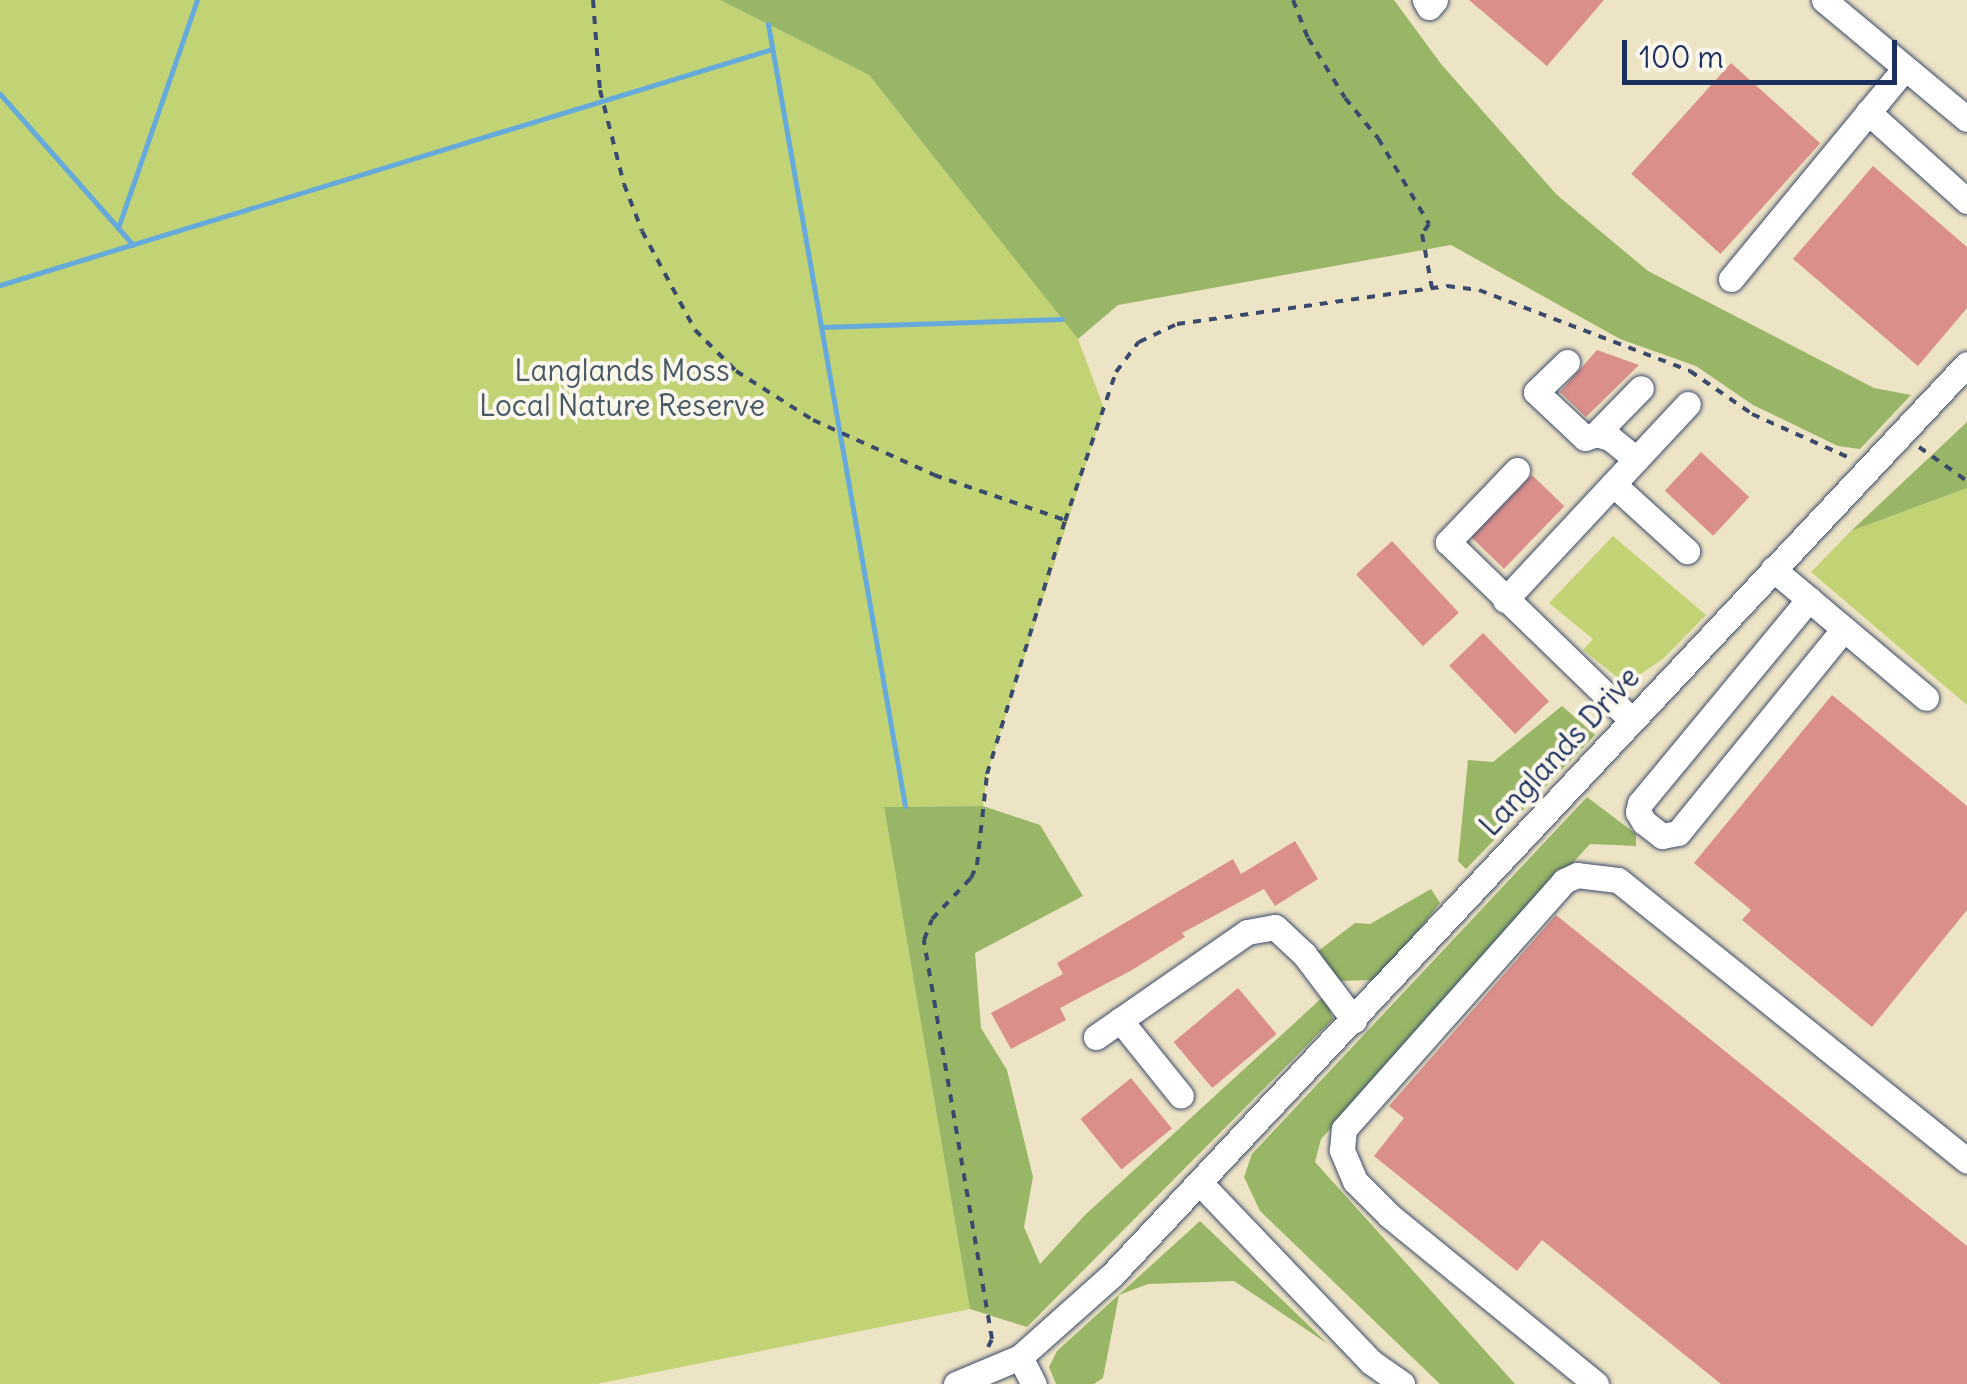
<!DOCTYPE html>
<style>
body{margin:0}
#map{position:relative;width:1967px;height:1384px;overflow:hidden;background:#ede4c5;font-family:Delius,sans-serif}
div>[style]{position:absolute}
.green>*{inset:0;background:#c2d375}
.forest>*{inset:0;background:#99b566}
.stream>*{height:5px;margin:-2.5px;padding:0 2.5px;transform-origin:2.5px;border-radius:2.5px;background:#66aadb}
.building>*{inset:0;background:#db8f8a;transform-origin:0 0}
.path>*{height:4px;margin-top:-2px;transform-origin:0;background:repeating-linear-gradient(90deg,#3a4a6d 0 8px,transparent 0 16px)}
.roads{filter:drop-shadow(0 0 2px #3a4a6d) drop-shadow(0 0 2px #3a4a6d)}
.minor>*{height:25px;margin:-12.5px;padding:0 12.5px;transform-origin:12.5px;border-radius:12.5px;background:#fff}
span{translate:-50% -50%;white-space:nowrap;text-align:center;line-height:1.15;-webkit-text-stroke:8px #fbf7ec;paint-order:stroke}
.park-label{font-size:30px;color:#455864}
.street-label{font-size:30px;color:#1b2f5e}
.scale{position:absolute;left:1622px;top:40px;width:275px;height:45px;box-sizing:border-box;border:5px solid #1b2f5e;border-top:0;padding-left:12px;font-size:30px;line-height:35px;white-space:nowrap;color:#1b2f5e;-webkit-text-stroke:8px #fbf7ec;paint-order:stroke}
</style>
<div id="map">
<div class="green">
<i style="clip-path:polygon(0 0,720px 0,869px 75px,1078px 339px,1104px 408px,987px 774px,983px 806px,884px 807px,970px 1309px,597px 1384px,0 1384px)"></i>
<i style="clip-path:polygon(1967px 488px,1967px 705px,1811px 572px,1851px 531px)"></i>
<i style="clip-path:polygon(1613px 536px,1706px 615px,1664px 658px,1626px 684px,1583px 650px,1593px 639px,1549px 603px)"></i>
</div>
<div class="forest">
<i style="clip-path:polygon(720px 0,1394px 0,1441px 64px,1557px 195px,1648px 271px,1874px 388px,1911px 395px,1860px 449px,1838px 446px,1753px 405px,1696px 366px,1620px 339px,1451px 245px,1118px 305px,1078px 339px,869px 75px)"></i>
<i style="clip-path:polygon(1967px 422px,1967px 488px,1851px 531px)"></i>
<i style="clip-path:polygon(1562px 706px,1595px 735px,1466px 869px,1458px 861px,1468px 760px,1493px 762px)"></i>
<i style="clip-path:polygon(1587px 797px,1636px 834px,1636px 846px,1590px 844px,1321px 1139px,1315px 1162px,1515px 1384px,1440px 1384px,1260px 1211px,1244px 1177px,1252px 1154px)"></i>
<i style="clip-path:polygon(983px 806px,1040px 825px,1083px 896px,975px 953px,981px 1028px,1007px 1070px,1033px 1177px,1024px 1227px,1040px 1264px,1085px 1215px,1325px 995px,1333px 1019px,1027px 1327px,970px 1309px,884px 807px)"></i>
<i style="clip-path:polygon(1431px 889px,1440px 903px,1388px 969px,1371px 980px,1341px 981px,1313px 955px,1355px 923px,1370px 924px)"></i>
<i style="clip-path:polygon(1200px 1221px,1328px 1344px,1234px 1281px,1148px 1284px,1119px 1295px,1103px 1378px,1094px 1384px,1056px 1384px,1049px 1367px,1057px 1351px)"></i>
</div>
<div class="stream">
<i style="left:768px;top:24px;width:794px;rotate:80.06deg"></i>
<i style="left:0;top:94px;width:201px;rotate:48.6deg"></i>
<i style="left:118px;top:228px;width:241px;rotate:-70.9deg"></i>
<i style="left:0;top:285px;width:807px;rotate:-17deg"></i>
<i style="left:821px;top:327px;width:241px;rotate:-1.9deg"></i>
</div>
<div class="building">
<i style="clip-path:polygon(1469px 0,1604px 0,1547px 66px)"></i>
<i style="left:1731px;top:63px;width:120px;height:149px;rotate:42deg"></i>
<i style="clip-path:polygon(1873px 166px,1967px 247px,1967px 308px,1918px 366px,1793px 259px)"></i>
<i style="clip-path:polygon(1597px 350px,1639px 365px,1586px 417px,1560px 392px)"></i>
<i style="left:1701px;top:452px;width:66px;height:53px;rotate:43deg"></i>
<i style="left:1532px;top:475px;width:45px;height:87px;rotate:44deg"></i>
<i style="left:1392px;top:541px;width:98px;height:49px;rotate:47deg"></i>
<i style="left:1483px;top:633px;width:95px;height:47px;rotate:46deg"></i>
<i style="clip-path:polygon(1832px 695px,1967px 806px,1967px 910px,1872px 1027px,1742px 920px,1751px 910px,1694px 863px)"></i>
<i style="clip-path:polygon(1295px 841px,1318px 879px,1275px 906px,1264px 889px,1182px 933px,1185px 937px,1132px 970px,1060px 1008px,1066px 1020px,1011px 1049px,991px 1013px,1063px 974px,1057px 963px,1233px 859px,1241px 874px)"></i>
<i style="clip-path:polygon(1556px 915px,1967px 1246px,1967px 1384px,1721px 1384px,1542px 1240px,1517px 1271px,1374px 1156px,1404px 1118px,1389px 1106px)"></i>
<i style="left:1238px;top:988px;width:60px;height:84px;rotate:50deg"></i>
<i style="left:1131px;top:1078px;width:65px;height:65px;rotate:51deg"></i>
</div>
<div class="path">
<i style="left:593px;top:0;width:90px;rotate:85.6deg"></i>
<i style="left:600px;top:90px;width:97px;rotate:75.7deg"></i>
<i style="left:624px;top:184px;width:50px;rotate:69deg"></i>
<i style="left:642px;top:231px;width:112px;rotate:61.8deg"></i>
<i style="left:695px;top:330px;width:58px;rotate:45deg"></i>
<i style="left:736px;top:371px;width:91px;rotate:32.5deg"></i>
<i style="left:813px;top:420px;width:133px;rotate:24.4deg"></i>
<i style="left:934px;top:475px;width:139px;rotate:19deg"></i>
<i style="left:1293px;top:0;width:41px;rotate:68.5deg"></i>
<i style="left:1308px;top:38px;width:70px;rotate:58.3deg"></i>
<i style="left:1345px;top:98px;width:52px;rotate:50.5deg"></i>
<i style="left:1378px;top:138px;width:100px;rotate:59.3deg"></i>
<i style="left:1429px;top:224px;width:12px;rotate:125deg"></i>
<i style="left:1422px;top:234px;width:55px;rotate:79.5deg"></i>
<i style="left:1919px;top:447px;width:59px;rotate:35.3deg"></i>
<i style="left:988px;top:1347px;width:9px;rotate:-63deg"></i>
<i style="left:992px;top:1339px;width:405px;rotate:-99.7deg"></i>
<i style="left:924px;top:940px;width:22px;rotate:-69deg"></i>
<i style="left:932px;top:919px;width:57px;rotate:-46.4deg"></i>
<i style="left:971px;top:878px;width:14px;rotate:-65deg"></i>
<i style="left:977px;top:865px;width:92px;rotate:-83.7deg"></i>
<i style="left:987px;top:774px;width:265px;rotate:-72.9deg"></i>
<i style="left:1065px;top:521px;width:157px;rotate:-71.1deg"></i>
<i style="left:1116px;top:372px;width:38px;rotate:-53deg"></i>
<i style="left:1139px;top:342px;width:42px;rotate:-25.3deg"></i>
<i style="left:1177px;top:324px;width:273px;rotate:-8deg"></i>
<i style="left:1447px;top:286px;width:32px;rotate:7deg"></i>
<i style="left:1479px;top:290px;width:226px;rotate:21deg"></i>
<i style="left:1690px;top:371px;width:75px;rotate:34.7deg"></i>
<i style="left:1752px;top:414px;width:107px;rotate:24.2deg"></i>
</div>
<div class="roads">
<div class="minor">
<i style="left:1425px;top:0;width:8px;rotate:60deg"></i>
<i style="left:1429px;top:7px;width:9px;rotate:-49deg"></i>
<i style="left:1824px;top:0;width:186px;rotate:39.8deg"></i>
<i style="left:1868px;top:112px;width:133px;rotate:42deg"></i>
<i style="left:1731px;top:279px;width:273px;rotate:-50.5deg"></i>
<i style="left:1567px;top:362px;width:43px;rotate:135.9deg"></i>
<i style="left:1536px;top:392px;width:67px;rotate:43.2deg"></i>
<i style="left:1585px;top:438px;width:12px;rotate:-20deg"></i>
<i style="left:1596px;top:434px;width:15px;rotate:16deg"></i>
<i style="left:1610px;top:438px;width:33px;rotate:39deg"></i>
<i style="left:1596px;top:434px;width:64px;rotate:-45.6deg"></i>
<i style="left:1517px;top:470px;width:100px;rotate:133.8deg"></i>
<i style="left:1448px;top:542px;width:256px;rotate:44.1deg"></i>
<i style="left:1613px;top:484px;width:100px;rotate:42.2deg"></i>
<i style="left:1773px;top:569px;width:200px;rotate:40.1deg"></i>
<i style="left:1809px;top:599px;width:265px;rotate:129.6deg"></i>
<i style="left:1640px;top:803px;width:9px;rotate:103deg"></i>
<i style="left:1638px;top:812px;width:12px;rotate:59deg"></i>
<i style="left:1644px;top:822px;width:23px;rotate:38deg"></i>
<i style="left:1662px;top:836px;width:16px;rotate:-11deg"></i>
<i style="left:1678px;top:833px;width:263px;rotate:-50.9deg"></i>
<i style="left:1505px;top:600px;width:268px;rotate:-47deg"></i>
<i style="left:1120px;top:1020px;width:97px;rotate:51.2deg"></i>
<i style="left:1096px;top:1037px;width:184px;rotate:-34.8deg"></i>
<i style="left:1247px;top:932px;width:28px;rotate:-10deg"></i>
<i style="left:1275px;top:927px;width:40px;rotate:43deg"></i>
<i style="left:1304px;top:954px;width:83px;rotate:52.9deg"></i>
<i style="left:1201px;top:1184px;width:246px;rotate:46.3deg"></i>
<i style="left:1371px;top:1362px;width:38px;rotate:35deg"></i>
<i style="left:1020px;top:1357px;width:30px;rotate:63deg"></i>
<i style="left:956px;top:1384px;width:69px;rotate:-22.9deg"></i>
<i style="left:1020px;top:1357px;width:123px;rotate:-41.7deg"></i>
<i style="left:1112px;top:1275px;width:1249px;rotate:-46.82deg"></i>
<i style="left:1596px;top:1384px;width:267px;rotate:-140.8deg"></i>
<i style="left:1389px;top:1215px;width:48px;rotate:-135deg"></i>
<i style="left:1355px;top:1181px;width:34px;rotate:-113deg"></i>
<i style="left:1342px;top:1150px;width:21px;rotate:-85deg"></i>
<i style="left:1344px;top:1129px;width:332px;rotate:-48.4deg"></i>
<i style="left:1564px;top:881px;width:14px;rotate:-25deg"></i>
<i style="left:1577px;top:875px;width:41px;rotate:7deg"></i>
<i style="left:1618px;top:880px;width:448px;rotate:38.8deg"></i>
</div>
</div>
<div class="park-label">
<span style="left:622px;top:387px">Langlands Moss<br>Local Nature Reserve</span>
</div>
<div class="street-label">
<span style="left:1559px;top:751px;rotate:-47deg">Langlands Drive</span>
</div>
<div class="scale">100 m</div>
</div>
